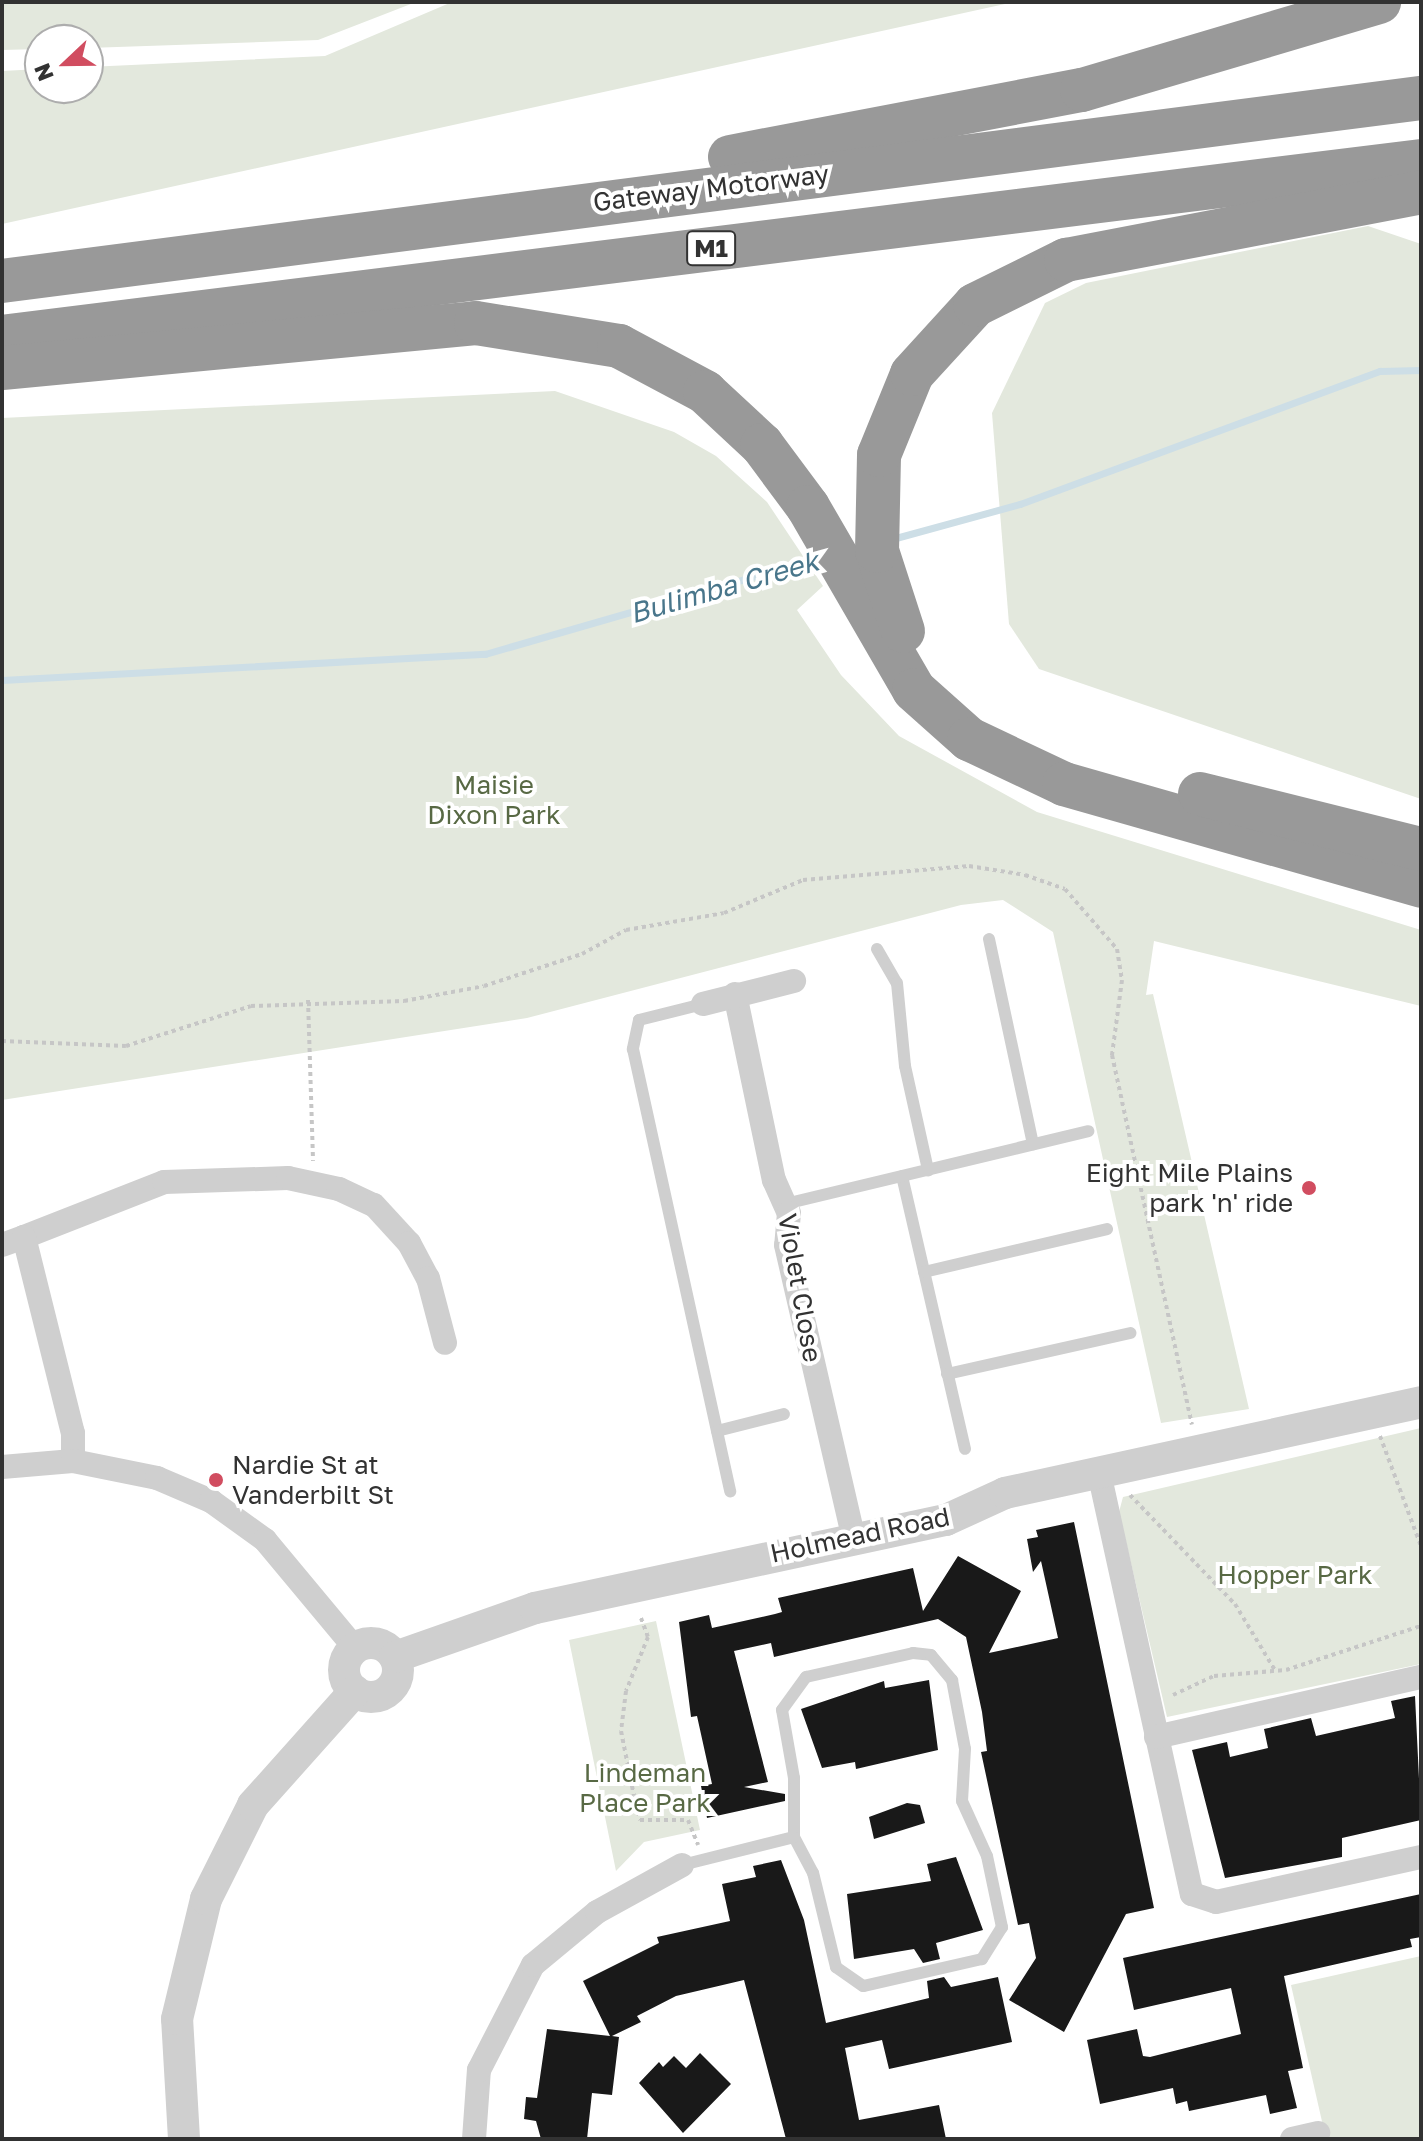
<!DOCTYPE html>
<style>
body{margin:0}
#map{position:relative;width:1423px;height:2141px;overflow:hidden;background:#fff;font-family:"Golos Text",sans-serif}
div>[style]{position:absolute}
.green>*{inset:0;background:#e3e8dd}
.stream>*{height:7px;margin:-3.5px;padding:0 3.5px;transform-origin:3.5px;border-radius:3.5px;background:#cddee6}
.building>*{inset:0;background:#191919}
.path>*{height:4px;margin-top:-2px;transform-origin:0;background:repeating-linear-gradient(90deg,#c6c6c6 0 4px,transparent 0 8px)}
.service>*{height:12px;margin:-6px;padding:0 6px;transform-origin:6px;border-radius:6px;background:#cfcfcf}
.minor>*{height:24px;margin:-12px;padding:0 12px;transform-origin:12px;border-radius:12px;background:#cfcfcf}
.tertiary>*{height:32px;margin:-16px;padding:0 16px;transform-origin:16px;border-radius:16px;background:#cfcfcf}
.tertiary>.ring{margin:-16px;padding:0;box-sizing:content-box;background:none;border:32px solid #cfcfcf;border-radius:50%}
.motorway>*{height:44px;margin:-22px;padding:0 22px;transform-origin:22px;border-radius:22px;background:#999}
.dots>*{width:22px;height:22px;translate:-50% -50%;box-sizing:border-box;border:4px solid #fff;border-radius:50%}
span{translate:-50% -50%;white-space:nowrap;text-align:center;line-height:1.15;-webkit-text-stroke:8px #fff;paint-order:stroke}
.shield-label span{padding:2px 6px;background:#fff;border:2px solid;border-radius:6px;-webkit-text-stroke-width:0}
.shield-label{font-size:24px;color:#323232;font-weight:700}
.street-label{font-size:26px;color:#323232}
.park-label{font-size:26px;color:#586944}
.poi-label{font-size:26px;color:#323232}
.right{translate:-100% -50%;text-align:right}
.left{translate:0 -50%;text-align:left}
.water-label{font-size:28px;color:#49768b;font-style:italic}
.frame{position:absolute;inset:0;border:4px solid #323232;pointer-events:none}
.north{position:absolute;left:24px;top:24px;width:80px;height:80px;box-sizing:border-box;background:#fff;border:2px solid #adadad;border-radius:50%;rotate:248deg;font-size:22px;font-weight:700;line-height:32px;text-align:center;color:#323232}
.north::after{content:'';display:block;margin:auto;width:28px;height:36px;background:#d14d60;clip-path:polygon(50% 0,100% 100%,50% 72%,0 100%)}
</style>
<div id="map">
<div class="green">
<i style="clip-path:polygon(2px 2px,416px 2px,318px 40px,88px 48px,88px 40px,40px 40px,40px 49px,2px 50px)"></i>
<i style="clip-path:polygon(452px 2px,1014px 2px,2px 224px,2px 71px,40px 69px,40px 88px,88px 88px,88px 67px,325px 56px)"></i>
<i style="clip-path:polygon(1368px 226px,1421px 244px,1421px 799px,1039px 669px,1009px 624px,992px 413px,1045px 303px,1086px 283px)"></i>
<i style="clip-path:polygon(555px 391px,674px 432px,716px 456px,767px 502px,823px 586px,797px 610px,841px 675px,899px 736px,1037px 812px,1421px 930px,1421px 1006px,1154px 941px,1146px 995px,1153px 994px,1249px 1409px,1161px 1423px,1053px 932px,1003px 900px,961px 905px,527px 1018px,2px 1100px,2px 418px)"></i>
<i style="clip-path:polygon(1421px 1428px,1421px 1664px,1167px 1717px,1119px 1512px,1123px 1497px)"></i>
<i style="clip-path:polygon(656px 1621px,700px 1830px,644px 1842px,616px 1871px,569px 1640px)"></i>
<i style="clip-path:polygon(1421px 1956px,1421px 2139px,1326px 2139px,1291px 1985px)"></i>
</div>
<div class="stream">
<i style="left:892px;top:539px;width:133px;rotate:-15.3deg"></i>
<i style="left:1020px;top:504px;width:384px;rotate:-20.3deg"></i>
<i style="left:1380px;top:371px;width:41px;rotate:-1.4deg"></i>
<i style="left:2px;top:680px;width:484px;rotate:-3.1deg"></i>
<i style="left:485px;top:654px;width:351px;rotate:-16.1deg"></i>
</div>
<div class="building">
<i style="clip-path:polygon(1074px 1522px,1154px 1908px,1126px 1914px,1064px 2032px,1009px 2000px,1036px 1958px,1029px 1923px,1018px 1925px,981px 1752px,987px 1751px,982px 1712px,966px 1637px,938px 1619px,774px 1657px,771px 1643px,734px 1651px,768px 1782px,744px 1787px,785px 1794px,785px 1801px,707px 1818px,701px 1786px,712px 1784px,697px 1716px,691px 1717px,679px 1622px,709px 1615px,712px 1628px,775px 1614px,782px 1612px,778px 1598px,913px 1568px,923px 1611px,958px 1556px,1021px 1591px,989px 1653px,1058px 1638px,1041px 1561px,1033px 1572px,1027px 1539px,1038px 1537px,1036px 1530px)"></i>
<i style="clip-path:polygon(929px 1680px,938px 1750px,856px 1769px,855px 1762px,822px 1768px,801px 1709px,884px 1681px,885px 1688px)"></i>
<i style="clip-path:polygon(1415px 1696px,1421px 1820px,1342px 1838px,1342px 1857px,1225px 1878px,1192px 1750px,1227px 1742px,1230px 1757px,1268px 1748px,1264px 1729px,1311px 1718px,1316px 1736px,1395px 1718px,1391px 1701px)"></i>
<i style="clip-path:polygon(907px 1803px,920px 1805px,925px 1823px,874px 1839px,869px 1817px)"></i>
<i style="clip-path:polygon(956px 1857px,983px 1930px,936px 1943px,940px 1959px,923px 1963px,914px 1949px,854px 1959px,847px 1894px,931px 1881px,927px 1864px)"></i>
<i style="clip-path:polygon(781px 1860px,804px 1920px,826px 2023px,929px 1998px,927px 1981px,944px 1977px,951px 1987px,998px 1977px,1012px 2042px,889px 2069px,882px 2040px,845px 2048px,859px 2120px,939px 2105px,946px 2139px,786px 2139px,744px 1980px,676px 1996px,637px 2016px,641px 2022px,612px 2036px,619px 2037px,612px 2095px,592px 2093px,587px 2139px,541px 2139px,536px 2121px,524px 2119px,526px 2097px,537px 2098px,547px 2029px,610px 2036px,583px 1981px,659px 1943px,657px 1937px,730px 1921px,722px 1884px,756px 1877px,753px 1866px)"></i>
<i style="clip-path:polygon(1421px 1894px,1421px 1937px,1410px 1939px,1412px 1947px,1284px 1976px,1303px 2068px,1288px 2071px,1297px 2108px,1270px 2114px,1266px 2095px,1189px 2111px,1187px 2101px,1176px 2104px,1173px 2088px,1100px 2104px,1087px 2040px,1137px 2029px,1143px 2056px,1150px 2057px,1241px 2034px,1231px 1988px,1134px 2010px,1123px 1958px)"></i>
<i style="clip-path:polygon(700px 2053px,731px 2084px,683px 2133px,639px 2083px,659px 2062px,663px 2067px,674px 2056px,686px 2068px)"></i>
</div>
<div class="path">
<i style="left:308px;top:1000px;width:161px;rotate:88.2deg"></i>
<i style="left:2px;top:1041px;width:124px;rotate:2.3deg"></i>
<i style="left:126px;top:1046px;width:131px;rotate:-17.7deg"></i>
<i style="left:251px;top:1006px;width:153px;rotate:-1.9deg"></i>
<i style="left:404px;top:1001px;width:81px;rotate:-10.6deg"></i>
<i style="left:484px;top:986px;width:103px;rotate:-18.1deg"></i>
<i style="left:582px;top:954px;width:50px;rotate:-28.6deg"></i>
<i style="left:626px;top:930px;width:99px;rotate:-9.8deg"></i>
<i style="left:724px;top:913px;width:86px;rotate:-22.7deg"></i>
<i style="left:803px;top:880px;width:167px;rotate:-4.8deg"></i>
<i style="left:969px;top:866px;width:57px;rotate:9.1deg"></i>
<i style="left:1025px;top:875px;width:42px;rotate:19.3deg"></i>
<i style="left:1065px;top:889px;width:79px;rotate:49.1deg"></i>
<i style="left:1117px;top:949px;width:31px;rotate:81deg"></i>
<i style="left:1122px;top:980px;width:76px;rotate:97.6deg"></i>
<i style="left:1112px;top:1055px;width:378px;rotate:77.8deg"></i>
<i style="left:1380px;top:1436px;width:117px;rotate:69.6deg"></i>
<i style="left:1130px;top:1495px;width:151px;rotate:46.1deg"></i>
<i style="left:1235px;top:1604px;width:79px;rotate:58.9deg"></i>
<i style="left:641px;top:1618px;width:20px;rotate:70deg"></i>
<i style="left:648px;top:1637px;width:58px;rotate:112.2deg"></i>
<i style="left:626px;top:1691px;width:40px;rotate:97.1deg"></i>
<i style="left:621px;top:1731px;width:66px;rotate:78.7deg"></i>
<i style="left:634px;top:1796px;width:25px;rotate:76deg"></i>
<i style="left:640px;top:1820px;width:48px"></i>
<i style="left:688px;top:1820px;width:27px;rotate:68deg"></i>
<i style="left:1173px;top:1695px;width:45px;rotate:-24.9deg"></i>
<i style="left:1214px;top:1676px;width:72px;rotate:-4.8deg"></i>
<i style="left:1286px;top:1670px;width:142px;rotate:-18.1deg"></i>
</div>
<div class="service">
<i style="left:989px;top:939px;width:210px;rotate:77.9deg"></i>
<i style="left:877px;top:949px;width:39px;rotate:60deg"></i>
<i style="left:897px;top:983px;width:83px;rotate:84.5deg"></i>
<i style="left:905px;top:1066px;width:107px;rotate:77.5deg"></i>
<i style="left:703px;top:1004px;width:66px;rotate:166deg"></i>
<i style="left:639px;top:1020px;width:30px;rotate:102deg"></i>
<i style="left:633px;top:1049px;width:453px;rotate:77.6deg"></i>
<i style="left:902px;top:1176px;width:280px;rotate:77deg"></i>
<i style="left:785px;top:1204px;width:312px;rotate:-13.5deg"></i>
<i style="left:924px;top:1272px;width:188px;rotate:-13.2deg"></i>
<i style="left:947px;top:1374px;width:188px;rotate:-12.6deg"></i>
<i style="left:717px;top:1431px;width:69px;rotate:-14.2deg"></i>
<i style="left:913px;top:1653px;width:18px;rotate:6deg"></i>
<i style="left:931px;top:1655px;width:33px;rotate:50deg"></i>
<i style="left:952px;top:1680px;width:70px;rotate:79.3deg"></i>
<i style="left:965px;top:1749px;width:52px;rotate:93.3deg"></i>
<i style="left:962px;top:1801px;width:60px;rotate:65.6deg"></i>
<i style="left:987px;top:1856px;width:73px;rotate:78.1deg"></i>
<i style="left:1002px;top:1927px;width:38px;rotate:122deg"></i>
<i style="left:982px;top:1959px;width:122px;rotate:167.2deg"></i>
<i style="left:863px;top:1986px;width:33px;rotate:-145deg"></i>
<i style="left:836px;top:1967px;width:97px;rotate:-103.7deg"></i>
<i style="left:813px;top:1873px;width:41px;rotate:-117.8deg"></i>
<i style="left:794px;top:1837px;width:59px;rotate:-90deg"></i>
<i style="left:794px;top:1778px;width:69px;rotate:-100deg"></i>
<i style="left:782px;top:1710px;width:41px;rotate:-54deg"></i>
<i style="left:806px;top:1677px;width:110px;rotate:-12.6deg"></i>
<i style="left:682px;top:1865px;width:115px;rotate:-14deg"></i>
</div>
<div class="minor">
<i style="left:735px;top:994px;width:190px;rotate:78.2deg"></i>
<i style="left:774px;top:1180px;width:36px;rotate:66deg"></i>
<i style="left:789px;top:1213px;width:32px;rotate:95deg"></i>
<i style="left:786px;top:1245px;width:299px;rotate:77deg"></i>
<i style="left:703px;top:1004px;width:94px;rotate:-14.2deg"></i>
<i style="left:24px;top:1237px;width:150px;rotate:-21.4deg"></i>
<i style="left:164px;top:1182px;width:124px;rotate:-1.8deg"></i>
<i style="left:288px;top:1178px;width:52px;rotate:12.2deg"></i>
<i style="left:339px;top:1189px;width:38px;rotate:25deg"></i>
<i style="left:374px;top:1205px;width:52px;rotate:47.4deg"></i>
<i style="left:409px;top:1243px;width:40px;rotate:62deg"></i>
<i style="left:428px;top:1278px;width:67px;rotate:75.3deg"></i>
<i style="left:2px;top:1245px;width:23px;rotate:-20deg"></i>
<i style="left:24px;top:1237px;width:202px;rotate:76deg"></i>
<i style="left:73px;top:1433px;width:28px;rotate:90deg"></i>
<i style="left:2px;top:1467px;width:71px;rotate:-4.8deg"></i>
<i style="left:73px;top:1461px;width:86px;rotate:11.4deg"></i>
<i style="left:157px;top:1478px;width:59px;rotate:23.1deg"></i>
<i style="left:211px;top:1501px;width:67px;rotate:35.8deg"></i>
<i style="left:265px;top:1540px;width:141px;rotate:50.2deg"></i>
<i style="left:1100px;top:1477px;width:427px;rotate:77.6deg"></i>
<i style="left:1192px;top:1894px;width:25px;rotate:18deg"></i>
<i style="left:1216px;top:1902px;width:210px;rotate:-12.4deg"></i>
<i style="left:1156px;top:1737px;width:272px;rotate:-12.8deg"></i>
<i style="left:474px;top:2139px;width:69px;rotate:-85.9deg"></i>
<i style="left:479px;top:2070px;width:118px;rotate:-62.8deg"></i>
<i style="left:533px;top:1965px;width:83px;rotate:-39.6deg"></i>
<i style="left:597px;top:1912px;width:97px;rotate:-28.9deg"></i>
<i style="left:1292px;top:2139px;width:27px;rotate:-13deg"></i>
</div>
<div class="tertiary">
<i class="ring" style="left:344px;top:1643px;width:22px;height:22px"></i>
<i style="left:395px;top:1657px;width:148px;rotate:-19.3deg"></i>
<i style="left:535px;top:1608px;width:420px;rotate:-12.1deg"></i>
<i style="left:946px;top:1520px;width:65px;rotate:-24.6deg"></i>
<i style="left:1005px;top:1493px;width:426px;rotate:-12.3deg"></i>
<i style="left:184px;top:2139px;width:120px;rotate:-93.3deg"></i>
<i style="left:177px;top:2019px;width:123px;rotate:-76.4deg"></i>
<i style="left:206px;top:1899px;width:105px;rotate:-63.4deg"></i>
<i style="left:253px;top:1805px;width:153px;rotate:-48.2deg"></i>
</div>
<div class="motorway">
<i style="left:730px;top:157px;width:358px;rotate:-10.8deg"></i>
<i style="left:1082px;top:90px;width:310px;rotate:-16.5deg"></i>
<i style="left:2px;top:281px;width:1431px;rotate:-7.35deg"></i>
<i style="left:2px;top:337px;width:1430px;rotate:-7.07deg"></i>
<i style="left:2px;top:368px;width:476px;rotate:-5.4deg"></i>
<i style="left:476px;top:323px;width:145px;rotate:9.1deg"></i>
<i style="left:619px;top:346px;width:98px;rotate:28.1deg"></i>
<i style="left:705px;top:392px;width:78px;rotate:42.9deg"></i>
<i style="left:762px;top:445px;width:77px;rotate:53.4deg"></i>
<i style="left:808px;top:507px;width:211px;rotate:59.9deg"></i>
<i style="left:914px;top:690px;width:74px;rotate:41.7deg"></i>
<i style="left:969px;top:739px;width:105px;rotate:25.3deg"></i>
<i style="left:1064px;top:784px;width:371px;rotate:15.9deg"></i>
<i style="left:903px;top:631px;width:84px;rotate:-108deg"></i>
<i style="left:877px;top:551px;width:96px;rotate:-88.8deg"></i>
<i style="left:879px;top:455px;width:87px;rotate:-67.8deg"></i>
<i style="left:912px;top:374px;width:93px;rotate:-47.6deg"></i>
<i style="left:975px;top:305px;width:102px;rotate:-26.3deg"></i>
<i style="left:1066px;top:260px;width:361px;rotate:-10.8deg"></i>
<i style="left:1200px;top:794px;width:228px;rotate:14deg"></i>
</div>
<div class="dots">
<i style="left:1309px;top:1188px;background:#d14d60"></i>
<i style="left:216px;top:1480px;background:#d14d60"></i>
</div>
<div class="shield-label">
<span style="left:711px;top:248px">M1</span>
</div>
<div class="street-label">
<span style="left:711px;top:188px;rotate:-7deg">Gateway Motorway</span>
<span style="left:800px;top:1288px;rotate:80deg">Violet Close</span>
<span style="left:860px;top:1535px;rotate:-12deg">Holmead Road</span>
</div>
<div class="park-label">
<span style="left:494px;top:800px">Maisie<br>Dixon Park</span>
<span style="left:1295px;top:1575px">Hopper Park</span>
<span style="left:645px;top:1788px">Lindeman<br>Place Park</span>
</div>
<div class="poi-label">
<span class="right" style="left:1293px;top:1188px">Eight Mile Plains<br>park 'n' ride</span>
<span class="left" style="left:232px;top:1480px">Nardie St at<br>Vanderbilt St</span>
</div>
<div class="water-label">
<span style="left:724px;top:587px;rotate:-16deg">Bulimba Creek</span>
</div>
<div class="frame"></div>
<div class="north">N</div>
</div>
